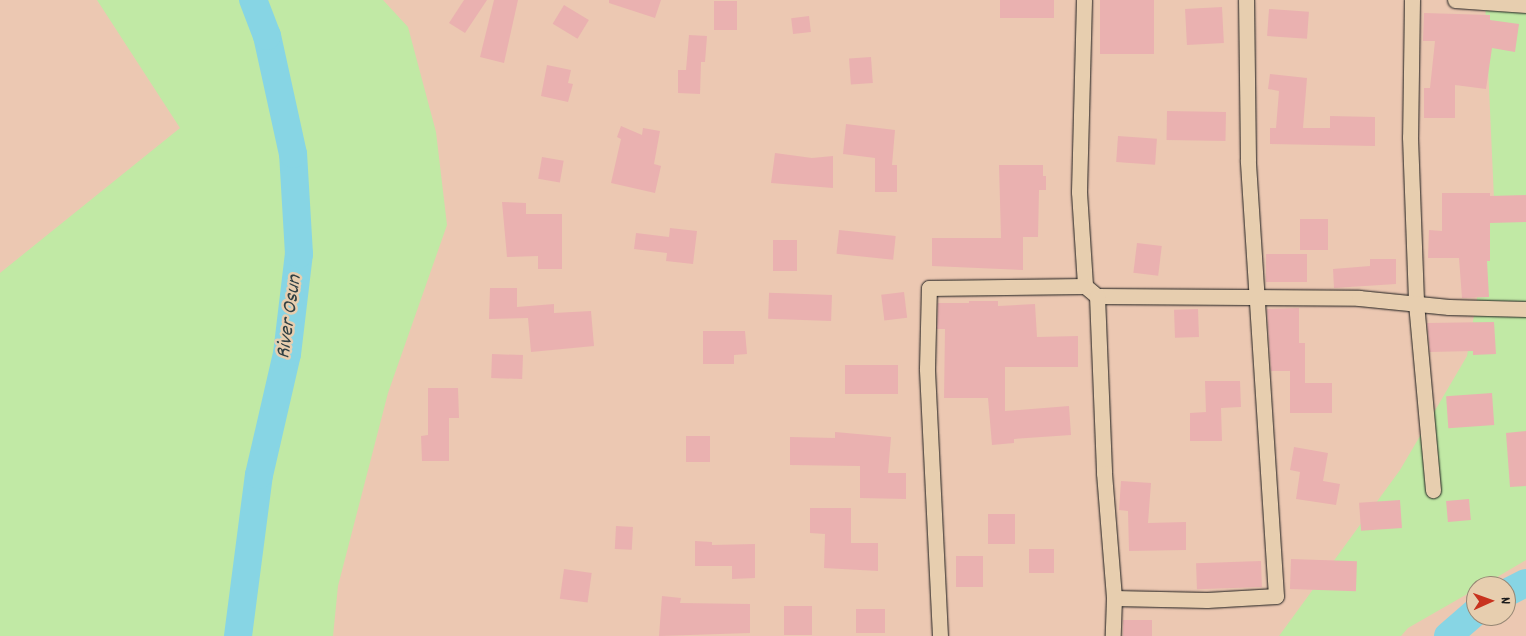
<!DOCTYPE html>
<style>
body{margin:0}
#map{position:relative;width:1526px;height:636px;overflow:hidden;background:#ecc8b2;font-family:Dekko,sans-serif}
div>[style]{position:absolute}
.green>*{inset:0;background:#c1e9a5}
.river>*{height:28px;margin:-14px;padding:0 14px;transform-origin:14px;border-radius:14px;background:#87d5e4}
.building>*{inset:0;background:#eab1b0;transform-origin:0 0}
.roads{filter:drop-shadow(0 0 1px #1c1c1c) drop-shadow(0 0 1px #1c1c1c)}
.minor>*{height:15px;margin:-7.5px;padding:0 7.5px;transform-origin:7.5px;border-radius:7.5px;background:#e7ceaf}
span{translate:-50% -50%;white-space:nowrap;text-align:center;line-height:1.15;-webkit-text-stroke:5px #e7ceaf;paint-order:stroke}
.water-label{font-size:21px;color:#314144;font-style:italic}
.north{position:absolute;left:1466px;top:576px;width:50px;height:50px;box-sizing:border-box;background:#e7ceaf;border:1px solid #968774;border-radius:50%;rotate:88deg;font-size:14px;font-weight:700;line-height:20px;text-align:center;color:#1c1c1c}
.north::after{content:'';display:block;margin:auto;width:18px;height:22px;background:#c8321e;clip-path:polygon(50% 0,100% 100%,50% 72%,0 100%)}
</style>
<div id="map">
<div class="green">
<i style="clip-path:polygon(97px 0,383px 0,408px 27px,436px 132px,447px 225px,388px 393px,338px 586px,333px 636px,0 636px,0 273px,180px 128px)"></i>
<i style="clip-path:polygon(1485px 0,1526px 0,1526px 560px,1482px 586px,1476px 586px,1476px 589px,1408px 628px,1401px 636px,1279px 636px,1400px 470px,1467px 356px,1494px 199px)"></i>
</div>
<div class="river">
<i style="left:1506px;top:593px;width:22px;rotate:-27deg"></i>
<i style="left:238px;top:636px;width:162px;rotate:-82.6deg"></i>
<i style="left:259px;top:475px;width:124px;rotate:-77deg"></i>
<i style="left:287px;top:354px;width:101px;rotate:-83.2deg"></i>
<i style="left:299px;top:254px;width:100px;rotate:-93.4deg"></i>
<i style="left:293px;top:154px;width:121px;rotate:-102.4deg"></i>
<i style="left:267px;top:36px;width:39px;rotate:-111deg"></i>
<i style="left:1448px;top:636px;width:37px;rotate:-41deg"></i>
</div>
<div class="building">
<i style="clip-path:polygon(464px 0,487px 0,465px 33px,449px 23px)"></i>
<i style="clip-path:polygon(494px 0,518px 0,504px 63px,480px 57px)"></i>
<i style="clip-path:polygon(609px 0,661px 0,655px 18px,609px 3px)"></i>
<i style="left:1000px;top:0;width:54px;height:18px"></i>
<i style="left:1100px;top:0;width:54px;height:54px"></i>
<i style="left:714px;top:1px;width:23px;height:29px"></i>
<i style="left:564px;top:5px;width:29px;height:22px;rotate:31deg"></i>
<i style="left:1222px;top:7px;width:36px;height:37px;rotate:87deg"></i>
<i style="left:1269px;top:9px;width:40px;height:27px;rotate:4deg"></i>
<i style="clip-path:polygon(1424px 13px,1490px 15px,1490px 20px,1519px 24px,1515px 52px,1492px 48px,1486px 89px,1455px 85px,1455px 118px,1424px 118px,1424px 88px,1430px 88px,1435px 41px,1423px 41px)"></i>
<i style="left:809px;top:16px;width:16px;height:18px;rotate:83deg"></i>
<i style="clip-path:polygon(689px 35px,707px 36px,705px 62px,701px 62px,700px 94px,678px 93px,678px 70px,686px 70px)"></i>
<i style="left:871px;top:57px;width:26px;height:22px;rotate:86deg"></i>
<i style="clip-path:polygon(547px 65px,571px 70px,568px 83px,573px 84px,568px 102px,541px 96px)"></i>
<i style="clip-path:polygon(1270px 74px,1307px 78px,1303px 128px,1330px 128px,1330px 116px,1375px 117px,1375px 146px,1270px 144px,1270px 128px,1276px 128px,1279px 91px,1268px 89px)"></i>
<i style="left:1167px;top:111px;width:59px;height:29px;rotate:1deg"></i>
<i style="clip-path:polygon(846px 124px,895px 130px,892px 165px,897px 165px,897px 192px,875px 192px,875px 158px,843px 154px)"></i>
<i style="clip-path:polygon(621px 126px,642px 135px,643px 128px,660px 131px,654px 164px,661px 166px,655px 193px,611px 183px,621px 139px,617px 137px)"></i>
<i style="left:1118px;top:136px;width:39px;height:26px;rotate:4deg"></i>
<i style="clip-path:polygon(775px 153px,812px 158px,833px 156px,833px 188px,771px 183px)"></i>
<i style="left:542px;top:157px;width:22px;height:22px;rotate:10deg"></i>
<i style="clip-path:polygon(999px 165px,1043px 165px,1043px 176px,1046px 176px,1046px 190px,1039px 190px,1038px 237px,1023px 237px,1023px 270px,932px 266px,932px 238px,1001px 238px)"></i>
<i style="clip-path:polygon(1442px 193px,1490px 193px,1490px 196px,1526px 195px,1526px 222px,1490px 223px,1490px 261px,1487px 261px,1489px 297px,1462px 298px,1459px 258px,1428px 258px,1429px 230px,1442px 231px)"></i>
<i style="clip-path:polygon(502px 202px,526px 203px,526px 214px,562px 214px,562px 269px,538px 269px,538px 256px,507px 257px)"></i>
<i style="left:1300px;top:219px;width:28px;height:31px"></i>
<i style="clip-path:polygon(670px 228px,697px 231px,693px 264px,666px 261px,667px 253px,634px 249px,636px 233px,669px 237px)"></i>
<i style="left:839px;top:230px;width:57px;height:24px;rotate:6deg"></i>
<i style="left:773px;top:240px;width:24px;height:31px"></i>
<i style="left:1137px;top:243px;width:25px;height:30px;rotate:7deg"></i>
<i style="left:1266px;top:254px;width:41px;height:28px"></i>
<i style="clip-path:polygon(1370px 259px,1396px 259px,1396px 284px,1334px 288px,1333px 269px,1370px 266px)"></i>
<i style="clip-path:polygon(490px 288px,517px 288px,517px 307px,554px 304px,554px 313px,591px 311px,594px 346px,531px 352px,528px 318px,489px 319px)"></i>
<i style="left:904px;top:292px;width:26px;height:23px;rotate:83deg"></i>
<i style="left:832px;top:295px;width:26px;height:63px;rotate:92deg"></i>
<i style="clip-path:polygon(969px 301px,998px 301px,998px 306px,1035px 304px,1037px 337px,1078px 336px,1078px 367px,1005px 367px,1005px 411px,1069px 406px,1071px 435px,1014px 439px,1014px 443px,992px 445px,988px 398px,944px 398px,945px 329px,937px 329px,938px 303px,969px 303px)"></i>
<i style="clip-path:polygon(1299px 308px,1299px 343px,1305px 343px,1305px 383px,1332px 383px,1332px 413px,1290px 413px,1290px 371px,1271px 371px,1267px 309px)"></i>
<i style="left:1198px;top:309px;width:28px;height:24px;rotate:88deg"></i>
<i style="clip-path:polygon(1494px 322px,1496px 354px,1473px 355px,1473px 351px,1430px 352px,1427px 323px)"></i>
<i style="clip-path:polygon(703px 331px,745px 331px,747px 354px,734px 355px,734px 364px,703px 364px)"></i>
<i style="left:492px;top:354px;width:31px;height:24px;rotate:2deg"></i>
<i style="left:845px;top:365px;width:53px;height:29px"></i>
<i style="clip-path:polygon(1205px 381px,1240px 381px,1241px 407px,1221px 408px,1222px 441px,1190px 441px,1190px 413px,1206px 412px)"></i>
<i style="clip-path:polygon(428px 388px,458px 388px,459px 418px,449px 418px,449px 461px,422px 461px,421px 436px,428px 435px)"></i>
<i style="left:1492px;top:393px;width:32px;height:46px;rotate:86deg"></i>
<i style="clip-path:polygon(1526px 431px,1526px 486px,1510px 487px,1506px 433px)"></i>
<i style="clip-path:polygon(835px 432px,891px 437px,888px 473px,906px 473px,906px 499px,860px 498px,860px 466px,790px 465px,790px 437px,835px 438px)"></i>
<i style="left:686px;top:436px;width:24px;height:26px"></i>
<i style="clip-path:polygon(1294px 447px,1328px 453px,1323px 481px,1340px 484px,1336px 505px,1296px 499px,1300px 472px,1290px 470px)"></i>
<i style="clip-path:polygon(1121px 481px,1151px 483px,1148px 523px,1186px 522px,1186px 550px,1129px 551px,1128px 511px,1119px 510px)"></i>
<i style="left:1469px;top:499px;width:21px;height:23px;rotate:85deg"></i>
<i style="left:1400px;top:500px;width:28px;height:41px;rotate:86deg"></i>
<i style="clip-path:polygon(810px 508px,851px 508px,851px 543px,878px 543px,878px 571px,824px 568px,825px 534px,810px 533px)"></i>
<i style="left:988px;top:514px;width:27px;height:30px"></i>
<i style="left:616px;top:526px;width:17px;height:23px;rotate:3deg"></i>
<i style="clip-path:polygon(695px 541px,712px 542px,712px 545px,755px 544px,755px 578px,732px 579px,732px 566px,695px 566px)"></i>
<i style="left:1029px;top:549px;width:25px;height:24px"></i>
<i style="left:956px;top:556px;width:27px;height:31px"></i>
<i style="left:1291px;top:559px;width:66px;height:30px;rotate:2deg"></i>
<i style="left:1261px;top:561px;width:26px;height:65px;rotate:88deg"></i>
<i style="left:564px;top:569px;width:28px;height:30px;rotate:8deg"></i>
<i style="clip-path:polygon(662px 596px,681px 598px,680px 603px,750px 604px,750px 633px,659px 636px)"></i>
<i style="left:784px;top:606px;width:28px;height:29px"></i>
<i style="left:856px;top:609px;width:29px;height:24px"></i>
<i style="left:1123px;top:620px;width:29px;height:16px"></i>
</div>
<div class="roads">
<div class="minor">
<i style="left:1084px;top:0;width:192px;rotate:91.5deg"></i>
<i style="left:1079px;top:192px;width:94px;rotate:86.3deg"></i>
<i style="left:1412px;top:0;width:137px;rotate:90.8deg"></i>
<i style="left:1410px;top:137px;width:166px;rotate:87.9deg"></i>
<i style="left:1416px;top:303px;width:188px;rotate:84.8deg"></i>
<i style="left:1455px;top:0;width:71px;rotate:4deg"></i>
<i style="left:1097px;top:296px;width:262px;rotate:0.4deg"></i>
<i style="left:1359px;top:298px;width:90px;rotate:5.7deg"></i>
<i style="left:1449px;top:307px;width:77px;rotate:1.5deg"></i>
<i style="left:1114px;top:598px;width:93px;rotate:1.2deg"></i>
<i style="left:1207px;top:600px;width:69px;rotate:-3.3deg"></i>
<i style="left:1276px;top:596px;width:437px;rotate:-93.7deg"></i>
<i style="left:1248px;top:160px;width:160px;rotate:-90.7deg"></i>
<i style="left:940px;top:636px;width:268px;rotate:-92.8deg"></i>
<i style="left:927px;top:368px;width:80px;rotate:-88.6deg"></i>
<i style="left:929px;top:288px;width:156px;rotate:-0.7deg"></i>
<i style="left:1085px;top:286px;width:16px;rotate:40deg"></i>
<i style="left:1097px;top:296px;width:177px;rotate:87.7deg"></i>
<i style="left:1104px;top:473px;width:125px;rotate:85.4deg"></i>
<i style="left:1114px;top:598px;width:38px;rotate:92deg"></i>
</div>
</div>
<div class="water-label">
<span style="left:290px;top:317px;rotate:-82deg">River Osun</span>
</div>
<div class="north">N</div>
</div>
